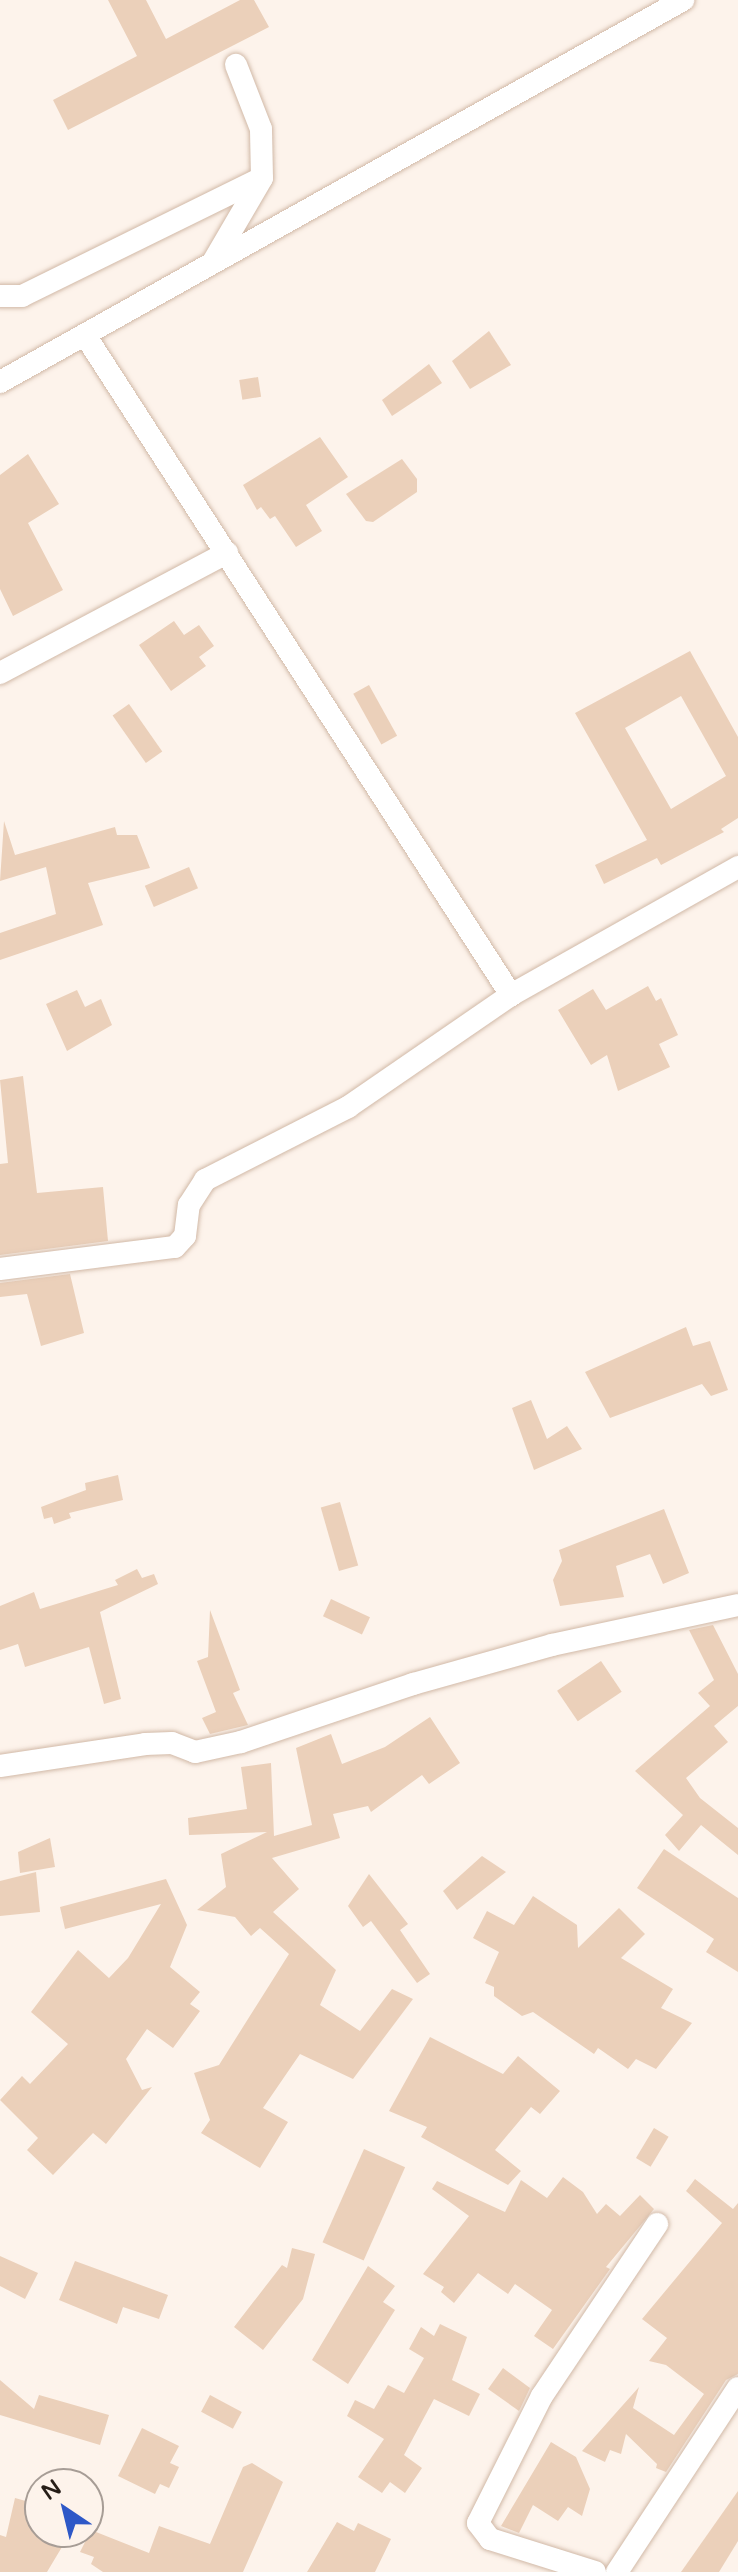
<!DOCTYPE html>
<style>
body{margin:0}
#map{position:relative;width:738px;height:2572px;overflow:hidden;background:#fdf3eb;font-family:"Varela Round",sans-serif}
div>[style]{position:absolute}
.building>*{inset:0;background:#ebd0ba;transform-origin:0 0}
.roads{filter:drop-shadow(0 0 2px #d1b9a7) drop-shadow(0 0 2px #d1b9a7)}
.street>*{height:22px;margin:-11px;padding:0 11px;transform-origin:11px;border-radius:11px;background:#fff}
span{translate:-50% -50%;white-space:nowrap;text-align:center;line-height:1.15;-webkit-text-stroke:7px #fdf3eb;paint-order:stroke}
.north{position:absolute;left:24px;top:2468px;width:80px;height:80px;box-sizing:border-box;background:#fdf3eb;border:2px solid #a79d96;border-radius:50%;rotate:325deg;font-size:22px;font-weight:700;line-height:32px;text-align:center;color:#261d17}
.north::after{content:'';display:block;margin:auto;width:28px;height:36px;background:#2e58c7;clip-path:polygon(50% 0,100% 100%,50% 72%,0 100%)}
</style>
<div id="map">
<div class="building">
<i style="clip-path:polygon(108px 0,146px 0,166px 39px,240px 0,254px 0,269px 27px,68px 130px,53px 100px,137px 56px)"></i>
<i style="clip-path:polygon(489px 331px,511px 365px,470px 389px,452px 361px)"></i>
<i style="clip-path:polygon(429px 364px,442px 383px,392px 416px,382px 400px)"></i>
<i style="left:258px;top:377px;width:20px;height:19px;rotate:81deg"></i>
<i style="clip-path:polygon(320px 437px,348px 477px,306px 505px,322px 531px,296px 547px,275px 516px,270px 519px,261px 507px,257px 510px,243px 485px)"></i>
<i style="clip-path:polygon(28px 454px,59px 504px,28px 523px,63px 590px,13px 616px,0 589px,0 475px)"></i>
<i style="clip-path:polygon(402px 459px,417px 479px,417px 492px,373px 522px,366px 521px,346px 494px)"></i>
<i style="clip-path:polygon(174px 621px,184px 635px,199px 625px,214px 646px,199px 657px,206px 666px,171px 691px,139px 645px)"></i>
<i style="clip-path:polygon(evenodd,690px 651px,738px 737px,738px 818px,721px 829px,724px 832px,661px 865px,657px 858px,604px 884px,595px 865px,647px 840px,575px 713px,690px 651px,681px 696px,726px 776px,671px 809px,625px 728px,681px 696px)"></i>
<i style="left:369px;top:685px;width:58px;height:18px;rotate:61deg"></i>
<i style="left:129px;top:704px;width:58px;height:20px;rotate:55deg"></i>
<i style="clip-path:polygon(4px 821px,15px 855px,115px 827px,117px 835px,137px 835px,150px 868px,88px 883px,103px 925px,0 960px,0 933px,56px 914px,46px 867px,0 881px)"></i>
<i style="left:189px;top:867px;width:23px;height:48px;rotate:67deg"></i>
<i style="clip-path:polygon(648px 986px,656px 1001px,661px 998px,678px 1035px,659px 1044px,670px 1067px,618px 1091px,607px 1055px,591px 1065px,558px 1010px,593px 989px,606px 1010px)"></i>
<i style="clip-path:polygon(77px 990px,85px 1007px,101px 999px,112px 1025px,67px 1051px,46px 1004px)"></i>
<i style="clip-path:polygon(23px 1076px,37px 1193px,103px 1187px,108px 1241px,0 1255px,0 1164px,8px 1163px,0 1080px)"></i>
<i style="clip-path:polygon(70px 1274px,84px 1333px,41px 1346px,27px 1294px,0 1297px,0 1283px)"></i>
<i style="clip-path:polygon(686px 1327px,693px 1346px,710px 1341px,728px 1390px,711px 1396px,702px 1384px,610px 1418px,585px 1372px)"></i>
<i style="clip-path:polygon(531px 1400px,547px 1439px,567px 1426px,582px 1449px,534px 1470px,512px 1408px)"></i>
<i style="clip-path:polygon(118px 1475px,123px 1500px,69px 1513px,71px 1518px,54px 1524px,52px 1517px,44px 1519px,41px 1507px,86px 1490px,85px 1483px)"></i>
<i style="left:340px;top:1502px;width:66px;height:20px;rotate:74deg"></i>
<i style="clip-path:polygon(664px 1509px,689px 1573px,663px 1584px,650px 1554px,616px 1566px,624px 1597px,560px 1606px,553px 1580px,562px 1561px,559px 1550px)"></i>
<i style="clip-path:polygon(137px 1569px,142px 1578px,154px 1574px,158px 1584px,100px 1612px,121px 1699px,104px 1704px,89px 1647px,25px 1667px,18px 1644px,0 1650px,0 1606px,34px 1592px,40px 1609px,118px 1585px,115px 1580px)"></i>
<i style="left:331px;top:1599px;width:43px;height:19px;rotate:25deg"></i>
<i style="clip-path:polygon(210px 1610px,240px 1690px,233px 1693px,248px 1725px,210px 1734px,202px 1718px,216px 1712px,197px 1661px,208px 1657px)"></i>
<i style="clip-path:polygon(713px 1625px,738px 1674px,738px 1706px,714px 1726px,728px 1742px,686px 1778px,700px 1798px,738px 1828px,738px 1855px,701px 1825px,679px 1851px,665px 1835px,683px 1815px,635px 1771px,710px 1706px,698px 1693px,714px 1680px,689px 1630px)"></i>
<i style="left:601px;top:1661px;width:37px;height:53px;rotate:56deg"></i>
<i style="clip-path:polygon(430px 1717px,460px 1763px,429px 1784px,422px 1775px,371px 1812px,368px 1806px,333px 1814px,340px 1838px,272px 1858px,299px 1889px,273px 1912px,336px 1970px,320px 2005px,360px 2031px,392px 1989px,413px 1999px,353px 2079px,300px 2054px,263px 2108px,288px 2122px,260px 2168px,201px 2133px,210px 2120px,194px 2073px,219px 2065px,289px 1954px,260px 1928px,251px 1936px,235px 1917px,197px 1910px,226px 1887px,221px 1854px,267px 1832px,189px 1835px,188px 1818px,247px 1809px,241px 1767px,271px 1763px,274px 1836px,312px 1825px,296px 1748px,331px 1734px,342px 1764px,385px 1747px)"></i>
<i style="clip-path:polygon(50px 1838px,55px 1867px,20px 1873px,18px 1852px)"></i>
<i style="clip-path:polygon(664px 1849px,738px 1898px,738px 1972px,706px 1952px,714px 1939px,637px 1888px)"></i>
<i style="clip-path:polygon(482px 1856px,506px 1872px,457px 1910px,443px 1891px)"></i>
<i style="clip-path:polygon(36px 1872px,40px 1912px,0 1916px,0 1881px)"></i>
<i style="clip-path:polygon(369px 1874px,408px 1924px,400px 1930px,430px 1974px,417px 1983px,371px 1921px,363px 1927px,348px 1906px)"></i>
<i style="clip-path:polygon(166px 1879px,187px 1925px,170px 1967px,200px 1992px,190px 2004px,200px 2011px,173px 2048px,147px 2029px,126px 2059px,142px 2090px,152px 2087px,106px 2144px,93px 2133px,53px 2175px,27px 2150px,38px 2138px,0 2100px,22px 2076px,30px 2084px,68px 2044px,31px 2012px,78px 1950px,109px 1978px,128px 1958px,161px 1904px,65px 1929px,60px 1907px)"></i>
<i style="clip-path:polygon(533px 1896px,577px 1925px,578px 1948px,619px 1908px,645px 1934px,621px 1958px,673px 1989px,661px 2008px,692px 2023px,656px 2069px,636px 2059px,628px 2069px,598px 2048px,594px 2054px,533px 2012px,522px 2016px,494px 1996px,494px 1987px,485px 1983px,499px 1952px,473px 1938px,487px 1911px,514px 1925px)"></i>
<i style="clip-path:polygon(430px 2037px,503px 2074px,518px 2056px,560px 2091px,540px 2114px,531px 2107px,495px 2150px,521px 2171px,508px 2185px,421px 2137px,427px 2127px,389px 2111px)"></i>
<i style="left:654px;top:2128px;width:17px;height:35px;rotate:31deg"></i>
<i style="left:364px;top:2149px;width:45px;height:102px;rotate:24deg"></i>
<i style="clip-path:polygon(563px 2177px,583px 2192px,597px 2214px,606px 2204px,620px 2216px,640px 2195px,654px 2209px,606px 2267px,610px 2269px,553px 2349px,534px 2336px,552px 2310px,515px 2284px,508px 2294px,478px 2273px,454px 2303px,441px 2292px,444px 2287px,423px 2274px,469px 2216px,432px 2189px,437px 2181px,505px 2212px,521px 2180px,547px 2198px)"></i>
<i style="clip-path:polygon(695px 2179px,733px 2209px,738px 2203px,738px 2374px,726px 2380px,666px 2472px,656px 2468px,657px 2464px,626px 2434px,621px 2454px,610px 2450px,605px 2462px,582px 2451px,639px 2387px,633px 2408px,674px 2435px,704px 2394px,666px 2365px,649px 2361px,667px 2338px,642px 2319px,722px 2223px,686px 2191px)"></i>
<i style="clip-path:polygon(292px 2248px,315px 2254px,303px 2299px,263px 2350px,234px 2327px,282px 2265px,287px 2268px)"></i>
<i style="clip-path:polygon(0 2256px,38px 2273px,25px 2299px,0 2286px)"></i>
<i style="clip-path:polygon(75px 2261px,168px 2295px,159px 2319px,123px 2307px,117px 2324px,59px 2300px)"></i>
<i style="clip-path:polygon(368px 2266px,395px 2286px,383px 2302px,395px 2310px,348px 2384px,312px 2360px)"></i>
<i style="clip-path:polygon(440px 2324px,467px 2337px,452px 2380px,480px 2394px,469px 2416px,434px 2399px,404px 2455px,422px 2468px,405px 2493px,390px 2482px,382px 2493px,358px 2477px,384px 2439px,347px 2416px,355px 2400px,374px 2409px,388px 2385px,404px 2393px,424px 2358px,409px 2349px,421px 2327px,434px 2336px)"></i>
<i style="clip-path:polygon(503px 2368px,530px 2388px,519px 2411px,488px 2389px)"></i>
<i style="clip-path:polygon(0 2380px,34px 2409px,39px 2395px,109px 2415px,100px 2445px,0 2415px)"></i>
<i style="left:210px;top:2395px;width:36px;height:19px;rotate:28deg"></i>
<i style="clip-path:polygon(142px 2428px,179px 2446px,170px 2463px,179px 2467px,169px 2488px,160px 2484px,155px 2494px,118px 2476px)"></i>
<i style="clip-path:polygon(551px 2442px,576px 2457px,590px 2489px,582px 2516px,568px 2507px,558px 2521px,533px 2505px,519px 2533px,501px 2526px)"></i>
<i style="clip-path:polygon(252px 2463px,283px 2482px,243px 2572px,103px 2572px,91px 2564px,94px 2557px,80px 2552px,91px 2530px,149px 2553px,159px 2526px,210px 2544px,243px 2467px)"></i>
<i style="clip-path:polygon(738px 2491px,738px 2541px,719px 2572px,681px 2572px)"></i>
<i style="clip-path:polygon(15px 2498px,40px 2505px,40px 2532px,71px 2532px,47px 2572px,0 2572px,0 2535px,6px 2537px)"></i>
<i style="clip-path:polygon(337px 2522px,354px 2531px,358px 2523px,391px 2539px,375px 2572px,307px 2572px)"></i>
</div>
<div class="roads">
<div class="street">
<i style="left:213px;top:262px;width:97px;rotate:-59.7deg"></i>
<i style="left:262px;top:178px;width:49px;rotate:-91.2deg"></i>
<i style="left:261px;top:129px;width:69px;rotate:-111.3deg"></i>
<i style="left:0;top:296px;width:22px"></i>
<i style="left:22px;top:296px;width:267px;rotate:-26.2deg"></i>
<i style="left:85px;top:335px;width:786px;rotate:57.16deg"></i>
<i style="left:511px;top:995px;width:261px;rotate:-29.4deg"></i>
<i style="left:0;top:382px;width:783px;rotate:-29.22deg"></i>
<i style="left:0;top:673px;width:257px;rotate:-27.9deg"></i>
<i style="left:0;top:1269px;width:176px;rotate:-7.2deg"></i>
<i style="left:175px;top:1247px;width:15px;rotate:-48deg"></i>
<i style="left:185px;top:1236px;width:31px;rotate:-83deg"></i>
<i style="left:189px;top:1205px;width:30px;rotate:-57deg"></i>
<i style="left:205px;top:1180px;width:161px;rotate:-27deg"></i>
<i style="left:348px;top:1107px;width:198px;rotate:-34.5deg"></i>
<i style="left:0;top:1766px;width:147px;rotate:-8.6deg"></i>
<i style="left:145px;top:1744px;width:27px;rotate:-2deg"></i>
<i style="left:172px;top:1743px;width:25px;rotate:21deg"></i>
<i style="left:195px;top:1752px;width:47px;rotate:-12.3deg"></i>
<i style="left:241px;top:1742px;width:182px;rotate:-18.6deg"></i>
<i style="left:413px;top:1684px;width:144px;rotate:-15.7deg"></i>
<i style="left:552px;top:1645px;width:190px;rotate:-12.1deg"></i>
<i style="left:595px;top:2572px;width:110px;rotate:-162.6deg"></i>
<i style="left:490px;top:2539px;width:20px;rotate:-127deg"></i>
<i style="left:478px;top:2523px;width:142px;rotate:-63.3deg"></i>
<i style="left:542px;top:2396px;width:207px;rotate:-56.2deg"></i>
<i style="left:617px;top:2572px;width:220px;rotate:-56.7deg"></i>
</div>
</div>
<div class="north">N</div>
</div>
